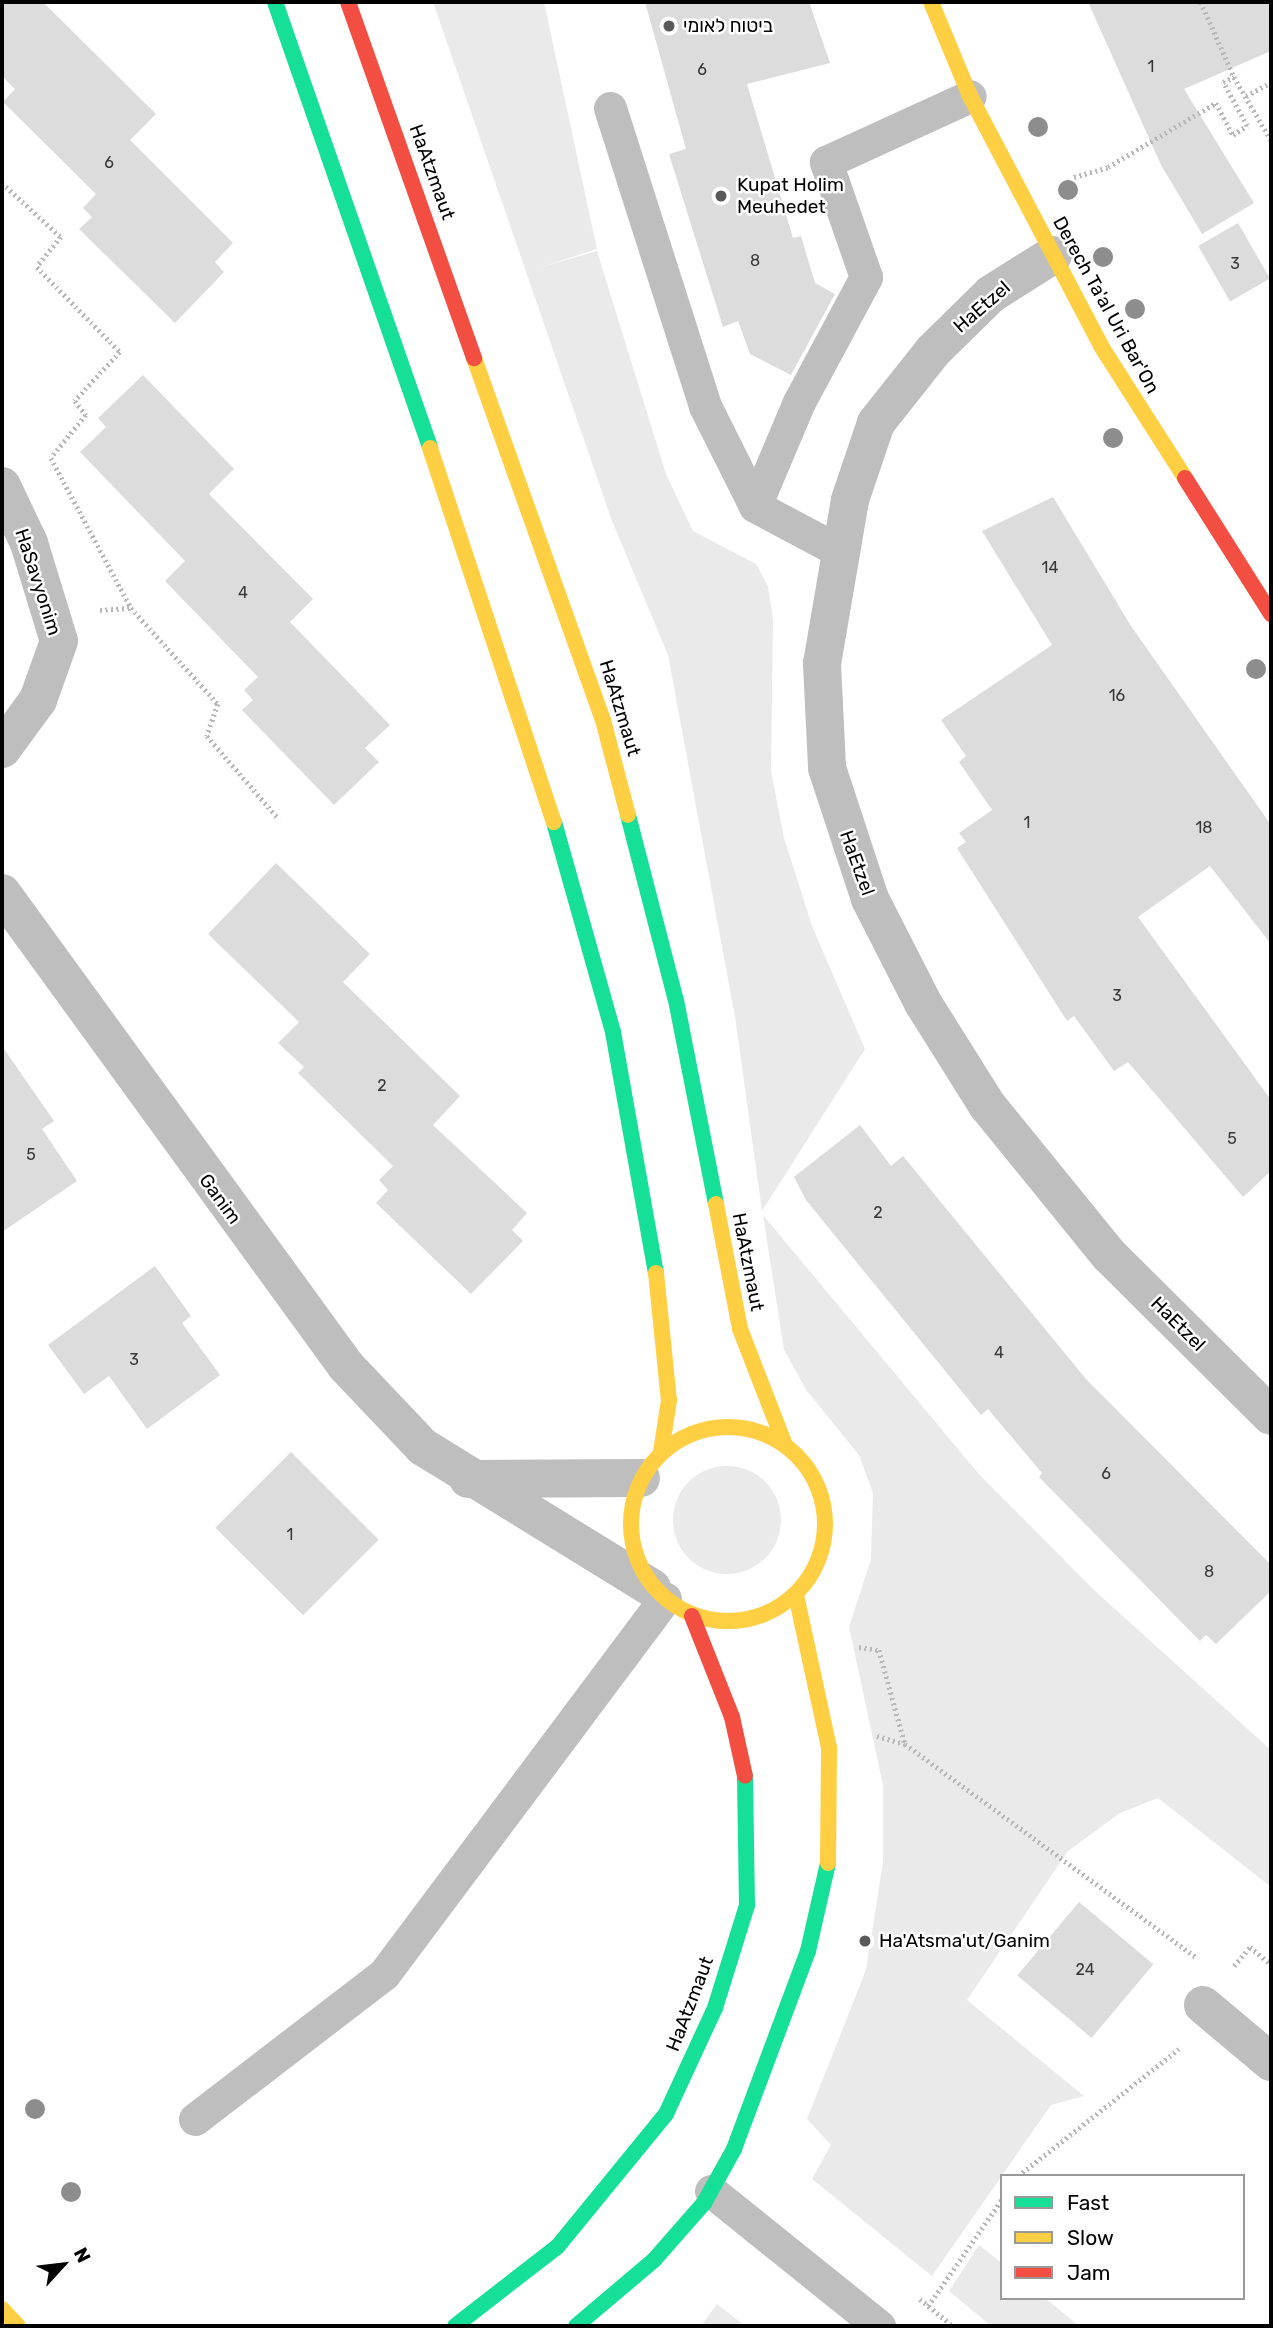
<!DOCTYPE html>
<meta charset="utf-8">
<style>
body{margin:0}
#map{position:relative;width:1273px;height:2328px;overflow:hidden;background:#fff;font-family:Rubik,"Noto Sans Hebrew",sans-serif}
div>[style]{position:absolute}
.green>*{inset:0;background:#eaeaea}
.round{border-radius:50%}
.building>*{inset:0;background:#dcdcdc;transform-origin:0 0}
.path>*{height:4.5px;margin-top:-2.25px;transform-origin:0;background:repeating-linear-gradient(90deg,#b8b8b8 0 2px,transparent 0 5.5px)}
.lane>*{height:33px;margin:-16.5px;padding:0 16.5px;transform-origin:16.5px;border-radius:16.5px;background:#bebebe}
.street>*{height:38px;margin:-19px;padding:0 19px;transform-origin:19px;border-radius:19px;background:#bebebe}
.fast>*{height:16px;margin:-8px;padding:0 8px;transform-origin:8px;border-radius:8px;background:#16e098}
.slow>*{height:16px;margin:-8px;padding:0 8px;transform-origin:8px;border-radius:8px;background:#ffcf43}
.slow>.ring{margin:-8px;padding:0;box-sizing:content-box;background:none;border:16px solid #ffcf43;border-radius:50%}
.jam>*{height:16px;margin:-8px;padding:0 8px;transform-origin:8px;border-radius:8px;background:#f24e42}
.trees>*{width:20px;height:20px;margin:-10px;border-radius:50%;background:#8d8d8d}
.dots>*{width:19px;height:19px;translate:-50% -50%;box-sizing:border-box;border:4px solid #fff;border-radius:50%}
span{translate:-50% -50%;white-space:nowrap;text-align:center;line-height:1.15;-webkit-text-stroke:5px #fff;paint-order:stroke}
.number-label{font-size:16px;color:#373737}
.number-label span{-webkit-text-stroke-width:0}
.poi-label{font-size:19px;color:#000}
.left{translate:0 -50%;text-align:left}
.street-label{font-size:19px;color:#000}
.frame{position:absolute;inset:0;border:4px solid #000;pointer-events:none}
.legend{position:absolute;left:1000px;top:2174px;width:245px;height:126px;box-sizing:border-box;background:#fff;border:2px solid #999;margin:0;padding:9px 12px;list-style:none;font-size:21px;color:#000}
.legend li{display:flex;align-items:center;gap:14px;height:35px}
.legend b{width:35px;border:2px solid #999}
.north{position:absolute;left:28px;top:2230px;width:70px;height:70px;-webkit-text-stroke:5px #fff;paint-order:stroke;rotate:63deg;font-size:19px;font-weight:700;line-height:28px;text-align:center;color:#000}
.north::after{content:'';display:block;margin:auto;width:24px;height:32px;background:#000;clip-path:polygon(50% 0,100% 100%,50% 72%,0 100%)}
</style>
<div id="map">
<div class="green">
<i style="clip-path:polygon(433px 2px,544px 2px,597px 249px,538px 268px,597px 251px,666px 474px,693px 531px,756px 564px,768px 586px,773px 620px,771px 771px,784px 838px,812px 926px,865px 1049px,762px 1211px,735px 1017px,668px 655px,612px 521px)"></i>
<i style="clip-path:polygon(763px 1215px,978px 1473px,1094px 1590px,1271px 1750px,1271px 1887px,1158px 1798px,1120px 1813px,1068px 1851px,967px 2000px,1084px 2096px,1051px 2105px,932px 2276px,812px 2179px,831px 2145px,807px 2119px,866px 1970px,883px 1862px,883px 1785px,849px 1627px,871px 1559px,873px 1493px,859px 1455px,807px 1391px,784px 1350px)"></i>
<i class="round" style="left:673px;top:1466px;width:108px;height:108px"></i>
<i style="clip-path:polygon(979px 2245px,1002px 2263px,1002px 2298px,1045px 2298px,1079px 2326px,991px 2326px,949px 2291px)"></i>
<i style="clip-path:polygon(717px 2304px,745px 2326px,701px 2326px)"></i>
</div>
<div class="building">
<i style="clip-path:polygon(2px 2px,43px 2px,156px 114px,130px 140px,233px 243px,215px 262px,224px 272px,175px 323px,79px 229px,92px 217px,83px 208px,96px 194px,3px 102px,15px 89px,2px 76px)"></i>
<i style="clip-path:polygon(645px 2px,809px 2px,830px 63px,747px 84px,793px 238px,801px 236px,815px 283px,835px 294px,791px 375px,750px 354px,738px 321px,723px 327px,669px 154px,686px 149px)"></i>
<i style="clip-path:polygon(1088px 2px,1271px 2px,1271px 51px,1184px 89px,1254px 203px,1202px 234px,1161px 165px)"></i>
<i style="left:1238px;top:223px;width:64px;height:46px;rotate:60deg"></i>
<i style="clip-path:polygon(143px 375px,234px 469px,209px 494px,313px 599px,290px 622px,390px 725px,365px 748px,379px 762px,334px 805px,242px 710px,253px 700px,244px 690px,258px 677px,165px 581px,185px 561px,80px 452px,106px 427px,98px 418px)"></i>
<i style="clip-path:polygon(1053px 497px,1131px 626px,1271px 825px,1271px 944px,1210px 866px,1138px 917px,1271px 1100px,1271px 1171px,1243px 1197px,1128px 1062px,1114px 1071px,1074px 1016px,1067px 1021px,957px 848px,966px 842px,959px 833px,992px 810px,959px 762px,966px 756px,941px 720px,1052px 645px,982px 531px)"></i>
<i style="clip-path:polygon(276px 863px,370px 954px,343px 982px,460px 1096px,433px 1125px,527px 1213px,512px 1230px,523px 1241px,471px 1294px,376px 1203px,388px 1190px,379px 1180px,393px 1166px,298px 1073px,304px 1067px,278px 1043px,299px 1022px,208px 934px)"></i>
<i style="clip-path:polygon(2px 1046px,54px 1121px,42px 1129px,77px 1181px,2px 1232px)"></i>
<i style="clip-path:polygon(860px 1125px,891px 1166px,903px 1156px,1086px 1379px,1271px 1565px,1271px 1591px,1216px 1644px,1206px 1635px,1200px 1641px,1039px 1477px,1042px 1473px,988px 1409px,981px 1415px,806px 1200px,794px 1177px)"></i>
<i style="clip-path:polygon(155px 1266px,191px 1316px,182px 1323px,220px 1375px,147px 1429px,109px 1376px,84px 1394px,48px 1345px)"></i>
<i style="left:291px;top:1452px;width:124px;height:107px;rotate:45deg"></i>
<i style="left:1079px;top:1902px;width:97px;height:96px;rotate:40deg"></i>
</div>
<div class="path">
<i style="left:1201px;top:2px;width:82px;rotate:66.3deg"></i>
<i style="left:1234px;top:77px;width:73px;rotate:59.6deg"></i>
<i style="left:1246px;top:96px;width:29px;rotate:-29deg"></i>
<i style="left:1074px;top:177px;width:35px;rotate:-16deg"></i>
<i style="left:1108px;top:167px;width:126px;rotate:-30.7deg"></i>
<i style="left:1216px;top:103px;width:36px;rotate:62deg"></i>
<i style="left:1233px;top:135px;width:17px;rotate:-33deg"></i>
<i style="left:1247px;top:126px;width:50px;rotate:-118.6deg"></i>
<i style="left:1223px;top:82px;width:12px;rotate:-24deg"></i>
<i style="left:2px;top:183px;width:80px;rotate:42.5deg"></i>
<i style="left:61px;top:237px;width:38px;rotate:129deg"></i>
<i style="left:37px;top:267px;width:119px;rotate:45.7deg"></i>
<i style="left:120px;top:352px;width:67px;rotate:132.6deg"></i>
<i style="left:75px;top:401px;width:18px;rotate:52deg"></i>
<i style="left:86px;top:415px;width:55px;rotate:129.1deg"></i>
<i style="left:51px;top:458px;width:170px;rotate:61.9deg"></i>
<i style="left:100px;top:610px;width:31px;rotate:-4deg"></i>
<i style="left:131px;top:608px;width:130px;rotate:47.8deg"></i>
<i style="left:218px;top:704px;width:34px;rotate:109deg"></i>
<i style="left:207px;top:736px;width:110px;rotate:49.1deg"></i>
<i style="left:859px;top:1647px;width:20px;rotate:9deg"></i>
<i style="left:879px;top:1650px;width:98px;rotate:74.5deg"></i>
<i style="left:905px;top:1744px;width:361px;rotate:36.2deg"></i>
<i style="left:877px;top:1736px;width:29px;rotate:16deg"></i>
<i style="left:1234px;top:1966px;width:25px;rotate:-50deg"></i>
<i style="left:1250px;top:1947px;width:27px;rotate:39deg"></i>
<i style="left:1018px;top:2176px;width:205px;rotate:-38.3deg"></i>
<i style="left:920px;top:2299px;width:43px;rotate:39.3deg"></i>
<i style="left:928px;top:2306px;width:130px;rotate:-55.3deg"></i>
</div>
<div class="lane">
<i style="left:610px;top:108px;width:313px;rotate:72.3deg"></i>
<i style="left:705px;top:406px;width:112px;rotate:63.4deg"></i>
<i style="left:755px;top:506px;width:98px;rotate:28.1deg"></i>
<i style="left:755px;top:506px;width:113px;rotate:-67.1deg"></i>
<i style="left:799px;top:402px;width:142px;rotate:-61.8deg"></i>
<i style="left:866px;top:277px;width:122px;rotate:-109.2deg"></i>
<i style="left:826px;top:162px;width:158px;rotate:-24.6deg"></i>
<i style="left:195px;top:2119px;width:238px;rotate:-37.5deg"></i>
<i style="left:384px;top:1974px;width:469px;rotate:-53.2deg"></i>
<i style="left:711px;top:2191px;width:216px;rotate:38.8deg"></i>
</div>
<div class="street">
<i style="left:1053px;top:255px;width:73px;rotate:147.8deg"></i>
<i style="left:991px;top:294px;width:81px;rotate:135.5deg"></i>
<i style="left:933px;top:351px;width:92px;rotate:128.4deg"></i>
<i style="left:876px;top:423px;width:81px;rotate:108.7deg"></i>
<i style="left:850px;top:500px;width:166px;rotate:99.7deg"></i>
<i style="left:822px;top:664px;width:104px;rotate:87.2deg"></i>
<i style="left:827px;top:768px;width:138px;rotate:71.8deg"></i>
<i style="left:870px;top:899px;width:117px;rotate:63deg"></i>
<i style="left:923px;top:1003px;width:120px;rotate:57.9deg"></i>
<i style="left:987px;top:1105px;width:193px;rotate:50.9deg"></i>
<i style="left:1109px;top:1255px;width:228px;rotate:44.8deg"></i>
<i style="left:2px;top:486px;width:63px;rotate:64.7deg"></i>
<i style="left:29px;top:543px;width:102px;rotate:73deg"></i>
<i style="left:59px;top:641px;width:63px;rotate:109.6deg"></i>
<i style="left:38px;top:700px;width:61px;rotate:126.3deg"></i>
<i style="left:2px;top:893px;width:585px;rotate:53.97deg"></i>
<i style="left:346px;top:1366px;width:112px;rotate:46.5deg"></i>
<i style="left:423px;top:1447px;width:269px;rotate:31.6deg"></i>
<i style="left:468px;top:1479px;width:173px;rotate:-0.3deg"></i>
<i style="left:1203px;top:2005px;width:89px;rotate:40deg"></i>
</div>
<div class="fast">
<i style="left:275px;top:2px;width:472px;rotate:70.8deg"></i>
<i style="left:628px;top:815px;width:191px;rotate:75.5deg"></i>
<i style="left:676px;top:1000px;width:208px;rotate:78.9deg"></i>
<i style="left:554px;top:822px;width:218px;rotate:74.3deg"></i>
<i style="left:613px;top:1032px;width:245px;rotate:79.9deg"></i>
<i style="left:455px;top:2326px;width:130px;rotate:-37.8deg"></i>
<i style="left:558px;top:2246px;width:171px;rotate:-50.7deg"></i>
<i style="left:666px;top:2114px;width:117px;rotate:-65.2deg"></i>
<i style="left:715px;top:2008px;width:108px;rotate:-72.7deg"></i>
<i style="left:747px;top:1905px;width:129px;rotate:-90.9deg"></i>
<i style="left:576px;top:2326px;width:102px;rotate:-40.2deg"></i>
<i style="left:654px;top:2260px;width:76px;rotate:-48.7deg"></i>
<i style="left:704px;top:2203px;width:62px;rotate:-60.9deg"></i>
<i style="left:734px;top:2149px;width:211px;rotate:-69.5deg"></i>
<i style="left:808px;top:1951px;width:90px;rotate:-77.2deg"></i>
</div>
<div class="slow">
<i style="left:931px;top:2px;width:102px;rotate:67.5deg"></i>
<i style="left:970px;top:96px;width:282px;rotate:62.3deg"></i>
<i style="left:1101px;top:346px;width:156px;rotate:57.5deg"></i>
<i style="left:474px;top:358px;width:384px;rotate:70.4deg"></i>
<i style="left:603px;top:720px;width:98px;rotate:75.3deg"></i>
<i style="left:430px;top:448px;width:394px;rotate:71.7deg"></i>
<i style="left:716px;top:1204px;width:127px;rotate:79.1deg"></i>
<i style="left:740px;top:1329px;width:124px;rotate:68.8deg"></i>
<i style="left:656px;top:1273px;width:128px;rotate:84.2deg"></i>
<i style="left:669px;top:1400px;width:53px;rotate:98.7deg"></i>
<i class="ring" style="left:631px;top:1427px;width:178px;height:178px"></i>
<i style="left:796px;top:1595px;width:157px;rotate:77.8deg"></i>
<i style="left:829px;top:1748px;width:115px;rotate:90.5deg"></i>
<i style="left:2px;top:2309px;width:23px;rotate:47deg"></i>
</div>
<div class="jam">
<i style="left:348px;top:2px;width:378px;rotate:70.5deg"></i>
<i style="left:1185px;top:478px;width:161px;rotate:57.7deg"></i>
<i style="left:692px;top:1616px;width:109px;rotate:68.4deg"></i>
<i style="left:732px;top:1717px;width:60px;rotate:77.6deg"></i>
</div>
<div class="trees">
<i style="left:1038px;top:127px"></i>
<i style="left:1068px;top:190px"></i>
<i style="left:1103px;top:257px"></i>
<i style="left:1135px;top:309px"></i>
<i style="left:1113px;top:438px"></i>
<i style="left:1256px;top:669px"></i>
<i style="left:35px;top:2109px"></i>
<i style="left:71px;top:2192px"></i>
</div>
<div class="dots">
<i style="left:669px;top:26px;background:#595959"></i>
<i style="left:721px;top:196px;background:#595959"></i>
<i style="left:865px;top:1941px;background:#595959"></i>
</div>
<div class="number-label">
<span style="left:1151px;top:67px">1</span>
<span style="left:702px;top:70px">6</span>
<span style="left:109px;top:163px">6</span>
<span style="left:755px;top:261px">8</span>
<span style="left:1235px;top:264px">3</span>
<span style="left:1050px;top:568px">14</span>
<span style="left:243px;top:593px">4</span>
<span style="left:1117px;top:696px">16</span>
<span style="left:1027px;top:823px">1</span>
<span style="left:1204px;top:828px">18</span>
<span style="left:1117px;top:996px">3</span>
<span style="left:382px;top:1086px">2</span>
<span style="left:1232px;top:1139px">5</span>
<span style="left:31px;top:1155px">5</span>
<span style="left:878px;top:1213px">2</span>
<span style="left:999px;top:1353px">4</span>
<span style="left:134px;top:1360px">3</span>
<span style="left:1106px;top:1474px">6</span>
<span style="left:290px;top:1535px">1</span>
<span style="left:1209px;top:1572px">8</span>
<span style="left:1085px;top:1970px">24</span>
</div>
<div class="poi-label">
<span class="left" style="left:683px;top:26px">ביטוח לאומי</span>
<span class="left" style="left:737px;top:196px">Kupat Holim<br>Meuhedet</span>
<span class="left" style="left:879px;top:1941px">Ha'Atsma'ut/Ganim</span>
</div>
<div class="street-label">
<span style="left:432px;top:172px;rotate:70deg">HaAtzmaut</span>
<span style="left:1106px;top:305px;rotate:61deg">Derech Ta'al Uri Bar'On</span>
<span style="left:982px;top:307px;rotate:-41deg">HaEtzel</span>
<span style="left:38px;top:582px;rotate:72deg">HaSavyonim</span>
<span style="left:620px;top:708px;rotate:73deg">HaAtzmaut</span>
<span style="left:857px;top:863px;rotate:70deg">HaEtzel</span>
<span style="left:220px;top:1199px;rotate:54deg">Ganim</span>
<span style="left:748px;top:1262px;rotate:79deg">HaAtzmaut</span>
<span style="left:1178px;top:1324px;rotate:45deg">HaEtzel</span>
<span style="left:690px;top:2004px;rotate:-69deg">HaAtzmaut</span>
</div>
<div class="frame"></div>
<ul class="legend">
<li><b style="height:9px;background:#16e098"></b>Fast</li>
<li><b style="height:9px;background:#ffcf43"></b>Slow</li>
<li><b style="height:9px;background:#f24e42"></b>Jam</li>
</ul>
<div class="north">N</div>
</div>
